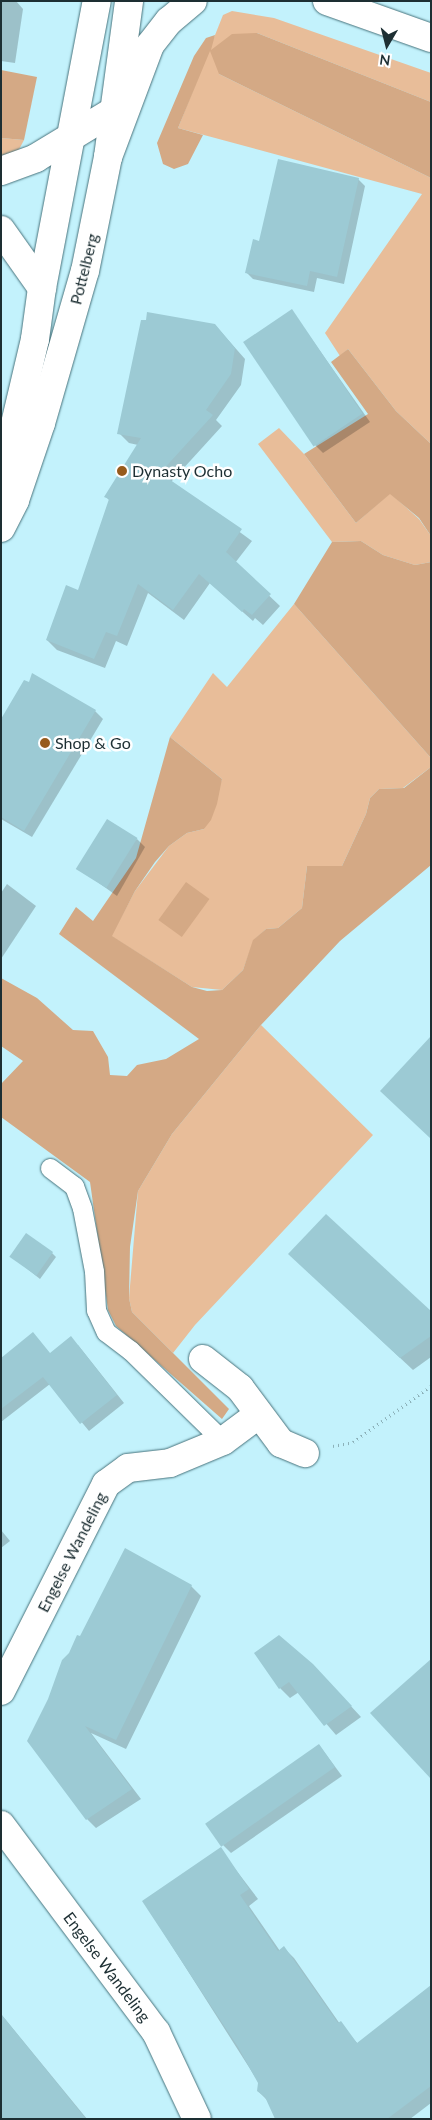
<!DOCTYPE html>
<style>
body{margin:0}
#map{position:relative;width:432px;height:2120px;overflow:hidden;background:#c3f2fc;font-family:Lato,sans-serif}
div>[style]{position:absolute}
.green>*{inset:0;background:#e8bd99}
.forest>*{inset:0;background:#d4a985;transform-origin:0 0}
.shadow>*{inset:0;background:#0003}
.building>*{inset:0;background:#9ccad4;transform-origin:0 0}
.path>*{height:3px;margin-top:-1.5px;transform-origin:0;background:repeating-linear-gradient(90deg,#8cb1b9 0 1px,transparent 0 5px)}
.roads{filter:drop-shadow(0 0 1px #48737c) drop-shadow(0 0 1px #48737c)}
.service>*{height:19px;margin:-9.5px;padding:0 9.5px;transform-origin:9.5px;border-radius:9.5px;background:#fff}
.minor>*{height:28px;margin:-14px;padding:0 14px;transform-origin:14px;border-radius:14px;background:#fff}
.primary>*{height:28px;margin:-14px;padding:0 14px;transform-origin:14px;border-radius:14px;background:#fff}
.motorway>*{height:28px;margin:-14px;padding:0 14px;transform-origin:14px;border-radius:14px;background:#fff}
.dots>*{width:14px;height:14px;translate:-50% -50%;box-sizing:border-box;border:2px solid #fff;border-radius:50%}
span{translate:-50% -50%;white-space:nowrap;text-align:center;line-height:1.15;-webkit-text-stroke:5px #fff;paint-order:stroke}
.street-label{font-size:16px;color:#1d2f33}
.poi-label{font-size:16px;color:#1d2f33}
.left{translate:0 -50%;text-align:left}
.frame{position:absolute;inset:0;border:2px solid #1d2f33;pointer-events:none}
.north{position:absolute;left:362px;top:20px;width:50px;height:50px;-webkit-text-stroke:4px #fff;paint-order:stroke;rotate:188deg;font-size:14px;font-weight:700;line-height:20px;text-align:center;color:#1d2f33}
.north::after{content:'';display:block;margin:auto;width:18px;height:22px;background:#1d2f33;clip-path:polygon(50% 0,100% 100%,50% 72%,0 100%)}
</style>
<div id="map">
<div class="green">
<i style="clip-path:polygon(232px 11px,274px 18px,431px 73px,431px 102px,257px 33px,219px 74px,431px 178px,431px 444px,396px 411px,348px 349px,340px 356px,325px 333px,422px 194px,178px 128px,223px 15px)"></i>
<i style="clip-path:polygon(1px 138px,24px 140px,15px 157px,1px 160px)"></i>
<i style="clip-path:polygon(279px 428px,304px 454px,356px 523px,390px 493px,419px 519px,431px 536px,431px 562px,415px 565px,383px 555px,361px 541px,332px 542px,258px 444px)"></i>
<i style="clip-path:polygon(294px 604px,431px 758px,431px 767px,403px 788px,379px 789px,370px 798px,366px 814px,342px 866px,307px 866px,302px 908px,278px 928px,266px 929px,254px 940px,243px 970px,222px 990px,192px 987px,111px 936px,135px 891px,169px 846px,187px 833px,204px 829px,222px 779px,170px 737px,213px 673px,227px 687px)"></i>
<i style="clip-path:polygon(261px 1025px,373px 1135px,195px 1325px,173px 1353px,132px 1312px,129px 1298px,138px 1191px,172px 1134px)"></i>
</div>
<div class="forest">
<i style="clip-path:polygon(257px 33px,431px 102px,431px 178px,219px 74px,210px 51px,178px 128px,203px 135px,188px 164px,174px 169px,163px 164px,157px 143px,194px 56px,206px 38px,215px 35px,211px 50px,232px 34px)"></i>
<i style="clip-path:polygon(1px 70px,37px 77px,24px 140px,1px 138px)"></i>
<i style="clip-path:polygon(348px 349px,396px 411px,431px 444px,431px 536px,419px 518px,390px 494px,356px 523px,304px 454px,368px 414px,331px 362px)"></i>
<i style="clip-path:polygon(361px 541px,383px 555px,415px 565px,431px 562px,431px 758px,294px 604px,332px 542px)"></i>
<i style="clip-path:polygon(170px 737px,222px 779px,217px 804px,211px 820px,204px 829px,187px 833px,169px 846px,155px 862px,135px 891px,112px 936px,192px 987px,207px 991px,222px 990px,243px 970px,253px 940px,266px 929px,278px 928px,302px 908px,307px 866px,342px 866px,366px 814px,370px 798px,379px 789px,404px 788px,431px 767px,431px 865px,340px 941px,261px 1025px,172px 1134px,138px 1191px,130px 1247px,129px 1298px,132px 1312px,229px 1409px,222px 1419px,116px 1326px,108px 1310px,90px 1182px,1px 1117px,1px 1084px,23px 1061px,1px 1046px,1px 978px,37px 998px,73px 1030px,93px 1031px,108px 1057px,110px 1075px,127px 1076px,137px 1065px,166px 1059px,199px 1039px,59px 934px,76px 907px,93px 921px,136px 858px)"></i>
<i style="left:186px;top:882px;width:29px;height:47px;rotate:36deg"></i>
</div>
<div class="shadow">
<i style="clip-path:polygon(1px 1px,16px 1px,23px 9px,15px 63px,1px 61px)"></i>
<i style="clip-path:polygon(358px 179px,365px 186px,344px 284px,317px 278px,314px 292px,253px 279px,246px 272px,260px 242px)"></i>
<i style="clip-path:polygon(292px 311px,370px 422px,323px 453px,315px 445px)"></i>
<i style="clip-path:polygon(215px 325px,245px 359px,241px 385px,216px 420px,222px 426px,171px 482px,252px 541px,235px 563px,280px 606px,263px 625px,255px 618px,253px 621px,210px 583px,184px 620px,148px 593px,127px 646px,116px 641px,105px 668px,57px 650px,47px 640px,79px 592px,110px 501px,106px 497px,138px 445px,129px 443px,119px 433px)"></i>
<i style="clip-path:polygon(95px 711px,103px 719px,32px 837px,1px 819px,1px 721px)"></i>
<i style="clip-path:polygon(137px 839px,145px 847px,117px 896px,78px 868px)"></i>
<i style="clip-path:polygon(7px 884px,36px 906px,1px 959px,1px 893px)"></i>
<i style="clip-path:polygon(52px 1253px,56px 1257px,40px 1279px,11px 1256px)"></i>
<i style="clip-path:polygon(302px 1266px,431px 1312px,431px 1357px,413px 1370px)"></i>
<i style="clip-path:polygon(78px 1345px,124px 1403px,89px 1431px,50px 1384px,1px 1422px,1px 1360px,50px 1354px)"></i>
<i style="clip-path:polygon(1px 1530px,10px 1541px,1px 1548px)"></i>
<i style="clip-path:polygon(191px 1586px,201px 1596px,126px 1749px,91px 1733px,141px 1799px,96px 1828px,87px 1819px,49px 1700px,80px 1637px)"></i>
<i style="clip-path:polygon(256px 1654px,323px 1676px,361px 1717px,336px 1735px,299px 1692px,290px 1698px,280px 1688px)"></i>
<i style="clip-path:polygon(319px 1745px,342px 1776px,231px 1853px,223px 1845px)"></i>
<i style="clip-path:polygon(220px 1849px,258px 1899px,249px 1906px,280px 1951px,284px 1948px,294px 1958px,340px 2024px,358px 2044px,431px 1989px,431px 2103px,410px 2119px,277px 2119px,268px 2101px,258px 2091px,259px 2083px,144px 1902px)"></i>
<i style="clip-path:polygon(1px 2014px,87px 2119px,1px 2119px)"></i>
</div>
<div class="building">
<i style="clip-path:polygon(278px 159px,359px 178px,337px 277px,310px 271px,307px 286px,245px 273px,253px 239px,259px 241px)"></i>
<i style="left:292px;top:309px;width:126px;height:59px;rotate:56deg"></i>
<i style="clip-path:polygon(147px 312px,215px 324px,235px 348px,231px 374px,206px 410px,213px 415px,160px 473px,242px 529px,226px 552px,271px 594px,252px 615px,244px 609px,242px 612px,199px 574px,173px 610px,138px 584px,117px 636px,106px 632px,94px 659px,46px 640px,66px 585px,78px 590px,109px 499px,104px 497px,141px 438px,117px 434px,141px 320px,146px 320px)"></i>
<i style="clip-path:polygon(32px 673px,96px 710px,24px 831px,1px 817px,1px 719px,24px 680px,29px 682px)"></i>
<i style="left:107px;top:819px;width:36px;height:59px;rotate:32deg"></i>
<i style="clip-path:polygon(431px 1036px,431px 1139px,380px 1091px)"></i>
<i style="clip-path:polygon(326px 1214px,431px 1311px,431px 1336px,400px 1358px,288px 1254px)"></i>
<i style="left:26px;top:1233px;width:33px;height:29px;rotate:35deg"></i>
<i style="clip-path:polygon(33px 1332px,50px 1353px,71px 1336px,117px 1395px,80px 1424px,43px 1377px,1px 1409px,1px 1358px)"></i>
<i style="clip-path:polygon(125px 1548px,192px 1585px,116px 1740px,85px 1726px,132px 1789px,86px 1820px,27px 1741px,48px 1699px,62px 1660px,69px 1653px,77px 1635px,80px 1636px)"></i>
<i style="clip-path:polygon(279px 1635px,313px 1664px,352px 1706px,324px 1726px,289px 1682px,279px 1689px,254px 1653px)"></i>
<i style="clip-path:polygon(431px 1659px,431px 1779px,370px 1713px)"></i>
<i style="left:319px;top:1744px;width:28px;height:139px;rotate:55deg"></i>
<i style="clip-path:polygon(221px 1847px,249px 1889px,240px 1895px,278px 1951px,284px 1946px,338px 2023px,341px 2021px,357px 2043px,431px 1985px,431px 2086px,387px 2119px,275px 2119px,265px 2097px,257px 2091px,258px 2083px,238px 2047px,142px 1901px)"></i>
<i style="clip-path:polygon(1px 2014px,86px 2119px,1px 2119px)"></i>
</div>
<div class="path">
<i style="left:333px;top:1446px;width:20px;rotate:-11deg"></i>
<i style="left:353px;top:1442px;width:96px;rotate:-35.7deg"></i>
</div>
<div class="roads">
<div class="service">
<i style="left:50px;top:1168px;width:30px;rotate:37deg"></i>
<i style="left:74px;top:1186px;width:23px;rotate:70deg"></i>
<i style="left:82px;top:1208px;width:64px;rotate:79.2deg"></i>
<i style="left:94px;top:1271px;width:39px;rotate:87deg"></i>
<i style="left:96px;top:1310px;width:24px;rotate:66deg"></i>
<i style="left:106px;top:1332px;width:30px;rotate:37deg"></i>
<i style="left:130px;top:1350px;width:130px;rotate:44.4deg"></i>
</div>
<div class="minor">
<i style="left:203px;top:1359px;width:47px;rotate:38.1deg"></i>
<i style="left:240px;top:1388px;width:69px;rotate:53.3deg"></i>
<i style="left:281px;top:1443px;width:26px;rotate:23deg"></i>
<i style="left:1px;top:1691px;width:232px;rotate:-63.1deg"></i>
<i style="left:106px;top:1484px;width:27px;rotate:-36deg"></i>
<i style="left:128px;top:1468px;width:42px;rotate:-6.8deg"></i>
<i style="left:170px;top:1463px;width:57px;rotate:-22.5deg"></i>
<i style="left:223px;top:1441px;width:44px;rotate:-36.6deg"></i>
<i style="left:1px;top:1825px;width:259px;rotate:53.2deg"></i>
<i style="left:156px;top:2032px;width:96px;rotate:64.8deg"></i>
</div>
<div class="primary">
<i style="left:1px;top:483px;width:148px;rotate:-76.7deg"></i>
<i style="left:35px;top:339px;width:51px;rotate:-82.2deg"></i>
<i style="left:42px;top:288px;width:292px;rotate:-79.2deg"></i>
<i style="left:1px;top:528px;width:31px;rotate:-63deg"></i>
<i style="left:15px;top:500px;width:81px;rotate:-71.3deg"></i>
<i style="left:41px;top:423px;width:158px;rotate:-73.9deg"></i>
<i style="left:85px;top:271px;width:116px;rotate:-78.6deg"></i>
<i style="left:108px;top:157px;width:157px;rotate:-82.3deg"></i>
</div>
<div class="motorway">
<i style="left:327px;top:1px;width:110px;rotate:19.6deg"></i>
<i style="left:108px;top:157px;width:120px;rotate:-69.4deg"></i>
<i style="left:150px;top:45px;width:31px;rotate:-52deg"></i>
<i style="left:169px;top:21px;width:31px;rotate:-40deg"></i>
<i style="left:1px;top:171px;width:37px;rotate:-20deg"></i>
<i style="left:36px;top:158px;width:89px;rotate:-31.2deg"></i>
<i style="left:1px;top:230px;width:71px;rotate:54.7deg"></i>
</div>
</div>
<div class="dots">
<i style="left:122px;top:471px;background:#975b1c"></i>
<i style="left:45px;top:743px;background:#975b1c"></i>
</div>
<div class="street-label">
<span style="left:84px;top:269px;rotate:-76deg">Pottelberg</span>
<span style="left:72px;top:1552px;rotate:-63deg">Engelse Wandeling</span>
<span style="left:107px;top:1967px;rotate:53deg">Engelse Wandeling</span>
</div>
<div class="poi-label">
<span class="left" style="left:132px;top:471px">Dynasty Ocho</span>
<span class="left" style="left:55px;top:743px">Shop &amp; Go</span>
</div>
<div class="frame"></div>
<div class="north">N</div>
</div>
